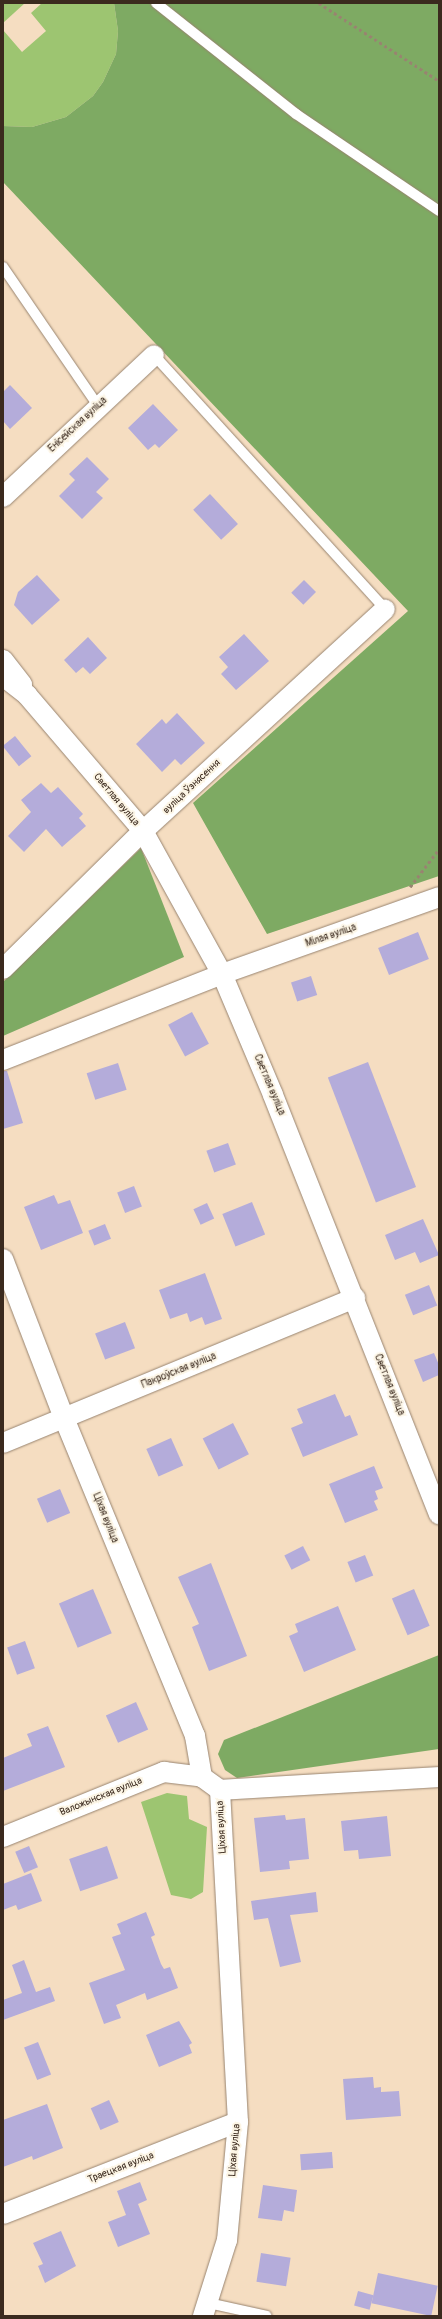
<!DOCTYPE html>
<meta charset="utf-8">
<style>
body{margin:0}
#map{position:relative;width:442px;height:2319px;overflow:hidden;background:#f5ddc1;font-family:Pangolin,sans-serif}
div>[style]{position:absolute}
.green>*{inset:0;background:#9dc571}
.forest>*{inset:0;background:#7eaa63}
.building>*{inset:0;background:#b4acda;transform-origin:0 0}
.path>*{height:2.5px;margin-top:-1.25px;transform-origin:0;background:repeating-linear-gradient(90deg,#988470 0 3px,transparent 0 6px)}
.roads{filter:drop-shadow(0 0 1px #988470) drop-shadow(0 0 1px #988470)}
.lane>*{height:10px;margin:-5px;padding:0 5px;transform-origin:5px;border-radius:5px;background:#fff}
.street>*{height:20px;margin:-10px;padding:0 10px;transform-origin:10px;border-radius:10px;background:#fff}
span{translate:-50% -50%;white-space:nowrap;text-align:center;line-height:1.15;-webkit-text-stroke:4px #fcf5e5;paint-order:stroke}
.street-label{font-size:10px;color:#3b2a1e}
.frame{position:absolute;inset:0;border:4px solid #3b2a1e;pointer-events:none}
</style>
<div id="map">
<div class="green">
<i style="clip-path:polygon(3px 3px,25px 3px,3px 23px)"></i>
<i style="clip-path:polygon(42px 3px,114px 3px,118px 31px,116px 54px,103px 82px,93px 96px,66px 117px,32px 127px,3px 126px,3px 30px,22px 52px,46px 31px,31px 13px)"></i>
<i style="clip-path:polygon(167px 1793px,187px 1796px,189px 1819px,207px 1827px,203px 1892px,191px 1899px,171px 1895px,141px 1802px)"></i>
</div>
<div class="forest">
<i style="clip-path:polygon(114px 3px,439px 3px,439px 876px,267px 934px,193px 803px,408px 611px,3px 182px,3px 126px,32px 127px,66px 117px,93px 96px,103px 82px,116px 54px,118px 31px)"></i>
<i style="clip-path:polygon(141px 848px,184px 957px,3px 1036px,3px 982px)"></i>
<i style="clip-path:polygon(439px 1655px,439px 1749px,237px 1778px,225px 1770px,218px 1754px,224px 1740px)"></i>
</div>
<div class="building">
<i style="clip-path:polygon(10px 385px,32px 408px,10px 429px,3px 421px,3px 392px)"></i>
<i style="clip-path:polygon(153px 404px,178px 430px,159px 448px,155px 444px,148px 450px,128px 428px)"></i>
<i style="clip-path:polygon(87px 457px,109px 479px,96px 492px,103px 498px,82px 519px,59px 496px,75px 480px,69px 474px)"></i>
<i style="left:210px;top:494px;width:41px;height:23px;rotate:47deg"></i>
<i style="clip-path:polygon(37px 575px,60px 600px,32px 625px,14px 605px,18px 592px)"></i>
<i style="left:304px;top:580px;width:17px;height:18px;rotate:45deg"></i>
<i style="clip-path:polygon(244px 634px,269px 661px,236px 690px,221px 674px,228px 667px,219px 657px)"></i>
<i style="clip-path:polygon(88px 637px,107px 658px,90px 674px,83px 667px,76px 673px,64px 660px)"></i>
<i style="clip-path:polygon(177px 713px,205px 743px,181px 765px,175px 759px,162px 772px,136px 744px,162px 719px,166px 724px)"></i>
<i style="left:15px;top:736px;width:26px;height:16px;rotate:51deg"></i>
<i style="clip-path:polygon(41px 783px,51px 793px,58px 787px,83px 814px,79px 818px,86px 826px,62px 847px,46px 829px,24px 852px,8px 836px,31px 812px,21px 800px)"></i>
<i style="left:418px;top:932px;width:29px;height:43px;rotate:68deg"></i>
<i style="left:311px;top:976px;width:20px;height:21px;rotate:72deg"></i>
<i style="left:192px;top:1012px;width:36px;height:27px;rotate:62deg"></i>
<i style="left:368px;top:1062px;width:134px;height:43px;rotate:69deg"></i>
<i style="left:118px;top:1063px;width:28px;height:33px;rotate:72deg"></i>
<i style="clip-path:polygon(3px 1071px,7px 1071px,23px 1123px,3px 1129px)"></i>
<i style="left:228px;top:1143px;width:23px;height:23px;rotate:70deg"></i>
<i style="left:134px;top:1186px;width:22px;height:18px;rotate:69deg"></i>
<i style="clip-path:polygon(54px 1195px,58px 1204px,70px 1200px,83px 1233px,41px 1250px,24px 1207px)"></i>
<i style="left:252px;top:1202px;width:35px;height:32px;rotate:68deg"></i>
<i style="left:207px;top:1203px;width:17px;height:15px;rotate:65deg"></i>
<i style="clip-path:polygon(423px 1219px,439px 1255px,420px 1263px,415px 1252px,395px 1260px,385px 1235px)"></i>
<i style="left:105px;top:1224px;width:16px;height:18px;rotate:68deg"></i>
<i style="clip-path:polygon(205px 1273px,222px 1319px,205px 1325px,202px 1317px,190px 1322px,187px 1313px,170px 1319px,159px 1290px)"></i>
<i style="left:429px;top:1285px;width:22px;height:26px;rotate:68deg"></i>
<i style="left:125px;top:1322px;width:28px;height:32px;rotate:69deg"></i>
<i style="clip-path:polygon(434px 1353px,439px 1365px,439px 1375px,423px 1382px,414px 1360px)"></i>
<i style="clip-path:polygon(335px 1394px,345px 1417px,350px 1415px,358px 1435px,303px 1457px,291px 1428px,303px 1423px,297px 1409px)"></i>
<i style="left:233px;top:1423px;width:35px;height:34px;rotate:63deg"></i>
<i style="left:171px;top:1438px;width:30px;height:27px;rotate:66deg"></i>
<i style="clip-path:polygon(374px 1466px,383px 1488px,375px 1491px,378px 1499px,374px 1501px,378px 1510px,345px 1523px,329px 1484px)"></i>
<i style="left:60px;top:1489px;width:26px;height:25px;rotate:67deg"></i>
<i style="left:303px;top:1546px;width:16px;height:21px;rotate:63deg"></i>
<i style="left:365px;top:1555px;width:22px;height:19px;rotate:68deg"></i>
<i style="clip-path:polygon(211px 1563px,247px 1656px,209px 1671px,192px 1627px,199px 1624px,178px 1577px)"></i>
<i style="left:93px;top:1589px;width:48px;height:37px;rotate:67deg"></i>
<i style="left:414px;top:1589px;width:40px;height:24px;rotate:67deg"></i>
<i style="clip-path:polygon(338px 1606px,356px 1650px,304px 1672px,289px 1636px,298px 1632px,295px 1624px)"></i>
<i style="left:25px;top:1641px;width:29px;height:19px;rotate:70deg"></i>
<i style="left:136px;top:1702px;width:30px;height:33px;rotate:66deg"></i>
<i style="clip-path:polygon(48px 1726px,65px 1767px,3px 1791px,3px 1758px,32px 1746px,27px 1734px)"></i>
<i style="clip-path:polygon(285px 1815px,286px 1820px,305px 1818px,309px 1859px,289px 1861px,290px 1869px,260px 1872px,254px 1818px)"></i>
<i style="clip-path:polygon(387px 1816px,391px 1856px,359px 1859px,358px 1850px,344px 1851px,341px 1821px)"></i>
<i style="left:29px;top:1846px;width:23px;height:15px;rotate:67deg"></i>
<i style="left:107px;top:1846px;width:34px;height:40px;rotate:71deg"></i>
<i style="clip-path:polygon(31px 1873px,42px 1901px,18px 1910px,16px 1905px,3px 1910px,3px 1884px)"></i>
<i style="clip-path:polygon(316px 1892px,318px 1912px,290px 1915px,301px 1962px,280px 1967px,268px 1918px,254px 1920px,251px 1901px)"></i>
<i style="clip-path:polygon(146px 1912px,155px 1935px,151px 1937px,161px 1964px,164px 1969px,170px 1967px,178px 1988px,147px 2000px,145px 1993px,116px 2005px,121px 2018px,104px 2024px,89px 1983px,125px 1970px,112px 1937px,121px 1934px,117px 1924px)"></i>
<i style="clip-path:polygon(24px 1960px,36px 1992px,50px 1987px,55px 2001px,3px 2020px,3px 2000px,22px 1993px,12px 1965px)"></i>
<i style="clip-path:polygon(179px 2021px,192px 2043px,189px 2045px,192px 2053px,159px 2067px,146px 2035px)"></i>
<i style="left:38px;top:2042px;width:35px;height:15px;rotate:68deg"></i>
<i style="clip-path:polygon(373px 2077px,374px 2088px,381px 2087px,381px 2092px,399px 2091px,401px 2116px,346px 2120px,343px 2079px)"></i>
<i style="left:109px;top:2100px;width:24px;height:20px;rotate:66deg"></i>
<i style="clip-path:polygon(47px 2104px,63px 2148px,33px 2160px,32px 2156px,3px 2167px,3px 2120px)"></i>
<i style="left:332px;top:2152px;width:16px;height:32px;rotate:86deg"></i>
<i style="clip-path:polygon(140px 2182px,147px 2200px,138px 2204px,150px 2234px,118px 2247px,108px 2222px,126px 2215px,117px 2191px)"></i>
<i style="clip-path:polygon(263px 2185px,297px 2190px,294px 2212px,284px 2210px,282px 2221px,258px 2218px)"></i>
<i style="clip-path:polygon(61px 2231px,76px 2266px,45px 2283px,38px 2266px,43px 2264px,33px 2243px)"></i>
<i style="left:261px;top:2253px;width:30px;height:29px;rotate:9deg"></i>
<i style="left:378px;top:2273px;width:61px;height:31px;rotate:12deg"></i>
<i style="left:358px;top:2291px;width:16px;height:15px;rotate:15deg"></i>
</div>
<div class="path">
<i style="left:319px;top:3px;width:143px;rotate:33deg"></i>
<i style="left:410px;top:887px;width:48px;rotate:-52.7deg"></i>
</div>
<div class="roads">
<div class="lane">
<i style="left:156px;top:3px;width:179px;rotate:38.4deg"></i>
<i style="left:296px;top:114px;width:173px;rotate:34.1deg"></i>
<i style="left:3px;top:267px;width:168px;rotate:55.6deg"></i>
<i style="left:154px;top:355px;width:343px;rotate:47.7deg"></i>
<i style="left:208px;top:2303px;width:60px;rotate:12.4deg"></i>
</div>
<div class="street">
<i style="left:3px;top:497px;width:207px;rotate:-43.2deg"></i>
<i style="left:3px;top:660px;width:31px;rotate:52deg"></i>
<i style="left:3px;top:676px;width:31px;rotate:38deg"></i>
<i style="left:27px;top:695px;width:179px;rotate:49.5deg"></i>
<i style="left:143px;top:831px;width:163px;rotate:61.1deg"></i>
<i style="left:222px;top:974px;width:131px;rotate:67.1deg"></i>
<i style="left:273px;top:1095px;width:451px;rotate:68.4deg"></i>
<i style="left:3px;top:969px;width:197px;rotate:-44.6deg"></i>
<i style="left:143px;top:831px;width:328px;rotate:-42.5deg"></i>
<i style="left:3px;top:1060px;width:235px;rotate:-21.4deg"></i>
<i style="left:222px;top:974px;width:230px;rotate:-19.5deg"></i>
<i style="left:3px;top:1259px;width:170px;rotate:69deg"></i>
<i style="left:64px;top:1418px;width:344px;rotate:67.6deg"></i>
<i style="left:195px;top:1736px;width:42px;rotate:80.3deg"></i>
<i style="left:202px;top:1777px;width:22px;rotate:36deg"></i>
<i style="left:220px;top:1790px;width:332px;rotate:86.9deg"></i>
<i style="left:238px;top:2122px;width:119px;rotate:95.3deg"></i>
<i style="left:227px;top:2240px;width:80px;rotate:107.5deg"></i>
<i style="left:3px;top:1443px;width:381px;rotate:-22.4deg"></i>
<i style="left:220px;top:1790px;width:219px;rotate:-3.4deg"></i>
<i style="left:3px;top:1837px;width:174px;rotate:-22deg"></i>
<i style="left:164px;top:1772px;width:38px;rotate:7deg"></i>
<i style="left:3px;top:2214px;width:252px;rotate:-21.4deg"></i>
</div>
</div>
<div class="street-label">
<span style="left:78px;top:425px;rotate:-43deg">Енісейская вуліца</span>
<span style="left:192px;top:787px;rotate:-43deg">вуліца Ўзнясення</span>
<span style="left:116px;top:800px;rotate:50deg">Светлая вуліца</span>
<span style="left:331px;top:936px;rotate:-19deg">Мілая вуліца</span>
<span style="left:269px;top:1085px;rotate:67deg">Светлая вуліца</span>
<span style="left:179px;top:1371px;rotate:-22deg">Пакроўская вуліца</span>
<span style="left:389px;top:1385px;rotate:68deg">Светлая вуліца</span>
<span style="left:105px;top:1518px;rotate:68deg">Ціхая вуліца</span>
<span style="left:101px;top:1797px;rotate:-22deg">Валожынская вуліца</span>
<span style="left:222px;top:1827px;rotate:-93deg">Ціхая вуліца</span>
<span style="left:235px;top:2150px;rotate:-85deg">Ціхая вуліца</span>
<span style="left:121px;top:2168px;rotate:-21deg">Траецкая вуліца</span>
</div>
<div class="frame"></div>
</div>
